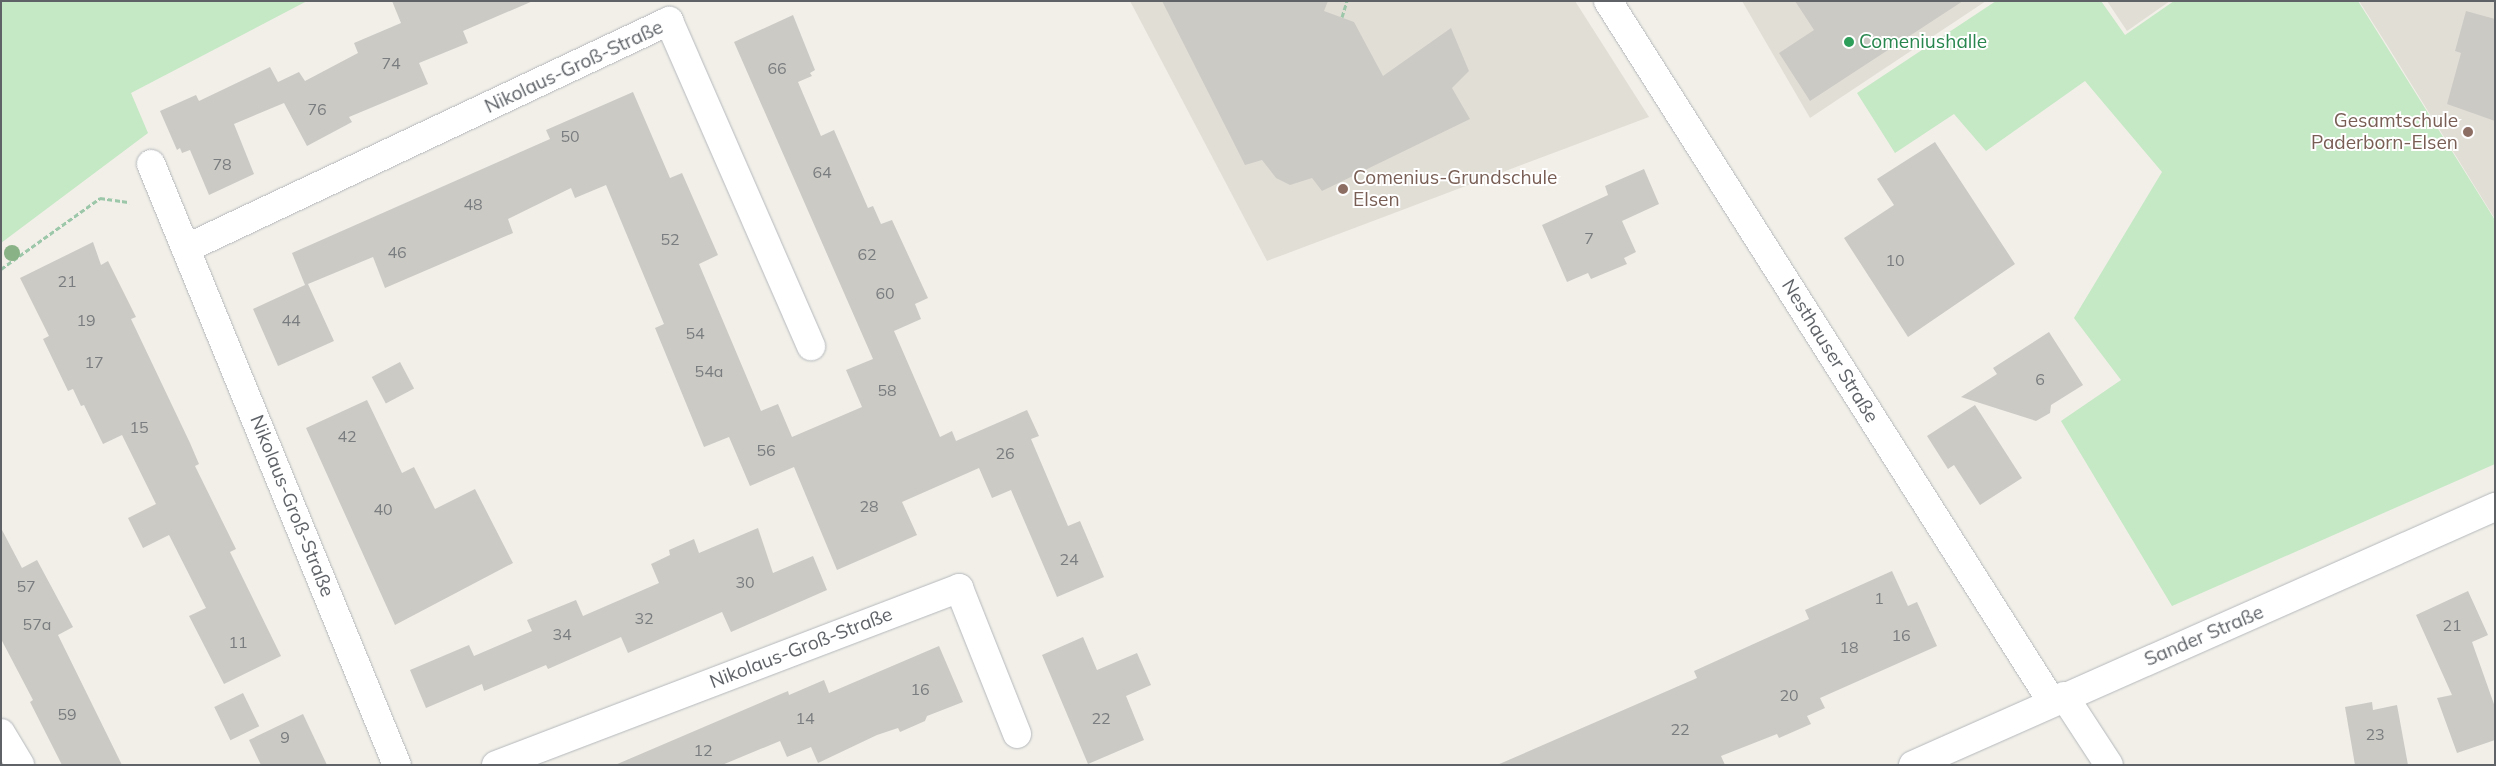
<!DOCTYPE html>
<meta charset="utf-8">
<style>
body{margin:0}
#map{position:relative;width:2496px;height:766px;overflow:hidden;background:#f1efe8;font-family:Mulish,sans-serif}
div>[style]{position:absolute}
.education>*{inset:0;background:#e1ded6}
.green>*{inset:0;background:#c5e8c5}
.building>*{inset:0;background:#cccac5;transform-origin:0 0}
.path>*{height:3px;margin-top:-1.5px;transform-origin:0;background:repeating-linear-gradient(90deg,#9cc7a9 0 5px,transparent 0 7.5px)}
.roads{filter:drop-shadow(0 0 1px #b5b8bc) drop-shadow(0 0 1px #b5b8bc)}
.minor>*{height:28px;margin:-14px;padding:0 14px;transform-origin:14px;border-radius:14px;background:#fff}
.tertiary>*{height:28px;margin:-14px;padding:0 14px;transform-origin:14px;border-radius:14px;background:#fff}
.trees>*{width:16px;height:16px;margin:-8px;border-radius:50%;background:#89b387}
.dots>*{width:14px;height:14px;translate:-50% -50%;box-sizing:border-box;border:2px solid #fff;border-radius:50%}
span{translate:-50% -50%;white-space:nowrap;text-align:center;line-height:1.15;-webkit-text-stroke:4px #fff;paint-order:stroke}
.number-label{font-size:16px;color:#7a7d7f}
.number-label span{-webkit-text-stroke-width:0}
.leisure-label{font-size:19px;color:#27864d}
.left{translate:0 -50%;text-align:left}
.street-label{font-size:19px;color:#5f6368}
.education-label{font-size:19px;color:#785e54}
.right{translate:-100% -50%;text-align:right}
.frame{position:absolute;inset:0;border:2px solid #5f6368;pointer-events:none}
</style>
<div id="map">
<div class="education">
<i style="clip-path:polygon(1130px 1px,1575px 1px,1649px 117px,1267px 261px)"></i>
<i style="clip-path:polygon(1742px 1px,1986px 1px,1810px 118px)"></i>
<i style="clip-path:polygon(2107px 1px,2170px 1px,2127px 31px)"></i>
<i style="clip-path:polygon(2359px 1px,2495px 1px,2495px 219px,2387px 45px)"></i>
</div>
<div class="green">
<i style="clip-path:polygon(1px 1px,307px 1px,131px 93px,148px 133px,1px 243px)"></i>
<i style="clip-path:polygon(1996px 1px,2101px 1px,2125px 35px,2174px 1px,2358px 1px,2495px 220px,2495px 464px,2172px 606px,2061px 421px,2121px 380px,2074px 318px,2162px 172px,2085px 81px,1986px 151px,1954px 114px,1895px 153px,1857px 93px)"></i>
</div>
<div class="building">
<i style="clip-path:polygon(392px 1px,533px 1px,463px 31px,468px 43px,419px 63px,428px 84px,349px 117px,352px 122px,307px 146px,284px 103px,234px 124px,254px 174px,209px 195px,190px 150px,182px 153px,180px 148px,177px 150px,160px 111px,196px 95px,199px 101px,270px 67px,278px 82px,299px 72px,305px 81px,358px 53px,354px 43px,401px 23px)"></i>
<i style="clip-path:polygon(1162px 1px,1328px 1px,1324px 11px,1354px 22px,1383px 76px,1451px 28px,1469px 71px,1452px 88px,1470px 119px,1322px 191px,1312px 178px,1290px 185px,1276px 178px,1262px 160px,1245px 165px)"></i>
<i style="clip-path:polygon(1795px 1px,1963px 1px,1810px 101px,1779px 53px,1814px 30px)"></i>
<i style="clip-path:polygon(2466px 11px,2495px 19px,2495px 121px,2447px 104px,2461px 53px,2455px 51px)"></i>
<i style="clip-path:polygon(793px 15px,815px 70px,810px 73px,812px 76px,798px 82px,821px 136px,834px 130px,868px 208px,873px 206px,881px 224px,892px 220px,928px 298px,915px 304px,921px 319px,894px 331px,940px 437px,952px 431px,956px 441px,1027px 410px,1039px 436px,1031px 439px,1068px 526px,1080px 521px,1104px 577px,1057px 597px,1011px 490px,992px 498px,979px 468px,902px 502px,917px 535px,837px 570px,794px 467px,750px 486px,729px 437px,704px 447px,655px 328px,664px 324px,606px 185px,575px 198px,571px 188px,508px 219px,513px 233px,385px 288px,373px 257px,308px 284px,334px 341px,278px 366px,253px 309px,305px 285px,292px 253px,550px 139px,546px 130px,633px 92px,670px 178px,682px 173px,718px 255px,699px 264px,761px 411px,778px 404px,792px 437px,862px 407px,846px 370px,873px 359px,734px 42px)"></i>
<i style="clip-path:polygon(1935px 142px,2015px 264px,1908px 337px,1844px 238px,1894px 205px,1877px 179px)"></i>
<i style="clip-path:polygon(1644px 169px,1659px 204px,1622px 221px,1636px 252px,1624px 258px,1627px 264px,1591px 279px,1588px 273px,1567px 282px,1542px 225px,1608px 195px,1605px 186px)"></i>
<i style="clip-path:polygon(93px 242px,101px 265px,108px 261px,136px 317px,131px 319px,190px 443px,199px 464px,195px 466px,236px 549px,230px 552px,281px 656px,224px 684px,189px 616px,206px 608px,169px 535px,143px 548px,128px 518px,156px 504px,122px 435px,103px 444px,84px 405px,81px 406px,73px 389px,68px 391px,43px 339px,49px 336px,20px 278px)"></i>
<i style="clip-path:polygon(2049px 332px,2083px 385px,2051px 405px,2050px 413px,2036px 421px,1961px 397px,1997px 374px,1993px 368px)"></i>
<i style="left:400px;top:362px;width:30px;height:32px;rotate:62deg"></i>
<i style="clip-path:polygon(367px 400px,402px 473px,414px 467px,435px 509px,475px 489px,513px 563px,395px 625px,306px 428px)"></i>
<i style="clip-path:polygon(1975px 405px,2022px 478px,1980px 505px,1954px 465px,1948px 469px,1927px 436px)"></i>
<i style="clip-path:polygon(1px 528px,22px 568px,37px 560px,73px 627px,58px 635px,122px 765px,62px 765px,30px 702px,33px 700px,1px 639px)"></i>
<i style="clip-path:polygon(758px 528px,773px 573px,813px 556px,827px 590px,731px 632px,722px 612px,628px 653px,621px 637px,548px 669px,546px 665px,484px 691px,482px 684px,426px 708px,410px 670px,469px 645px,474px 656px,532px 631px,527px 620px,576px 600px,583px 616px,659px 583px,651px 564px,670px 555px,669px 550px,694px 539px,699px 553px)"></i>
<i style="clip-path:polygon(1892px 571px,1908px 606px,1917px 602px,1937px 646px,1820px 698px,1825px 708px,1807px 716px,1811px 724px,1779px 738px,1777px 734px,1721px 756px,1725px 765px,1497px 765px,1697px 678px,1694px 671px,1809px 619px,1805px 610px)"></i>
<i style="clip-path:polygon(2468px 591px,2488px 635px,2472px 642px,2495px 707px,2495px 740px,2457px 753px,2437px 698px,2452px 695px,2416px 615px)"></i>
<i style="clip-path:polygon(1083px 637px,1097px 670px,1137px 653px,1151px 685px,1126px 696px,1144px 740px,1088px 764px,1042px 655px)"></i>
<i style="clip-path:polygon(939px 646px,963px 702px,927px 716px,925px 721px,900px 732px,898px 728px,877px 735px,818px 763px,811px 747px,787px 757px,780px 741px,722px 765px,615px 765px,788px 691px,789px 695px,824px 680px,829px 693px)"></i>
<i style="left:243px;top:693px;width:37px;height:32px;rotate:64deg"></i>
<i style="clip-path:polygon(2372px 702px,2373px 710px,2397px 705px,2408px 765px,2355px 765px,2345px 707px)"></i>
<i style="clip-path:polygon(303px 714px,327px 765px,261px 765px,249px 740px)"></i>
</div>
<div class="path">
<i style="left:1342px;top:17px;width:17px;rotate:-73deg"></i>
<i style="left:1px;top:269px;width:122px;rotate:-35.6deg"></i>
<i style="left:100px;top:198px;width:30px;rotate:8deg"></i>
</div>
<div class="roads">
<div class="minor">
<i style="left:1608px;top:1px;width:830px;rotate:57.65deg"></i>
<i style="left:151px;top:164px;width:649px;rotate:67.74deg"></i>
<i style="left:187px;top:248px;width:533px;rotate:-25.22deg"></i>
<i style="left:669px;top:21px;width:355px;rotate:66.4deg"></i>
<i style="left:2064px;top:696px;width:82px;rotate:56.9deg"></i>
<i style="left:1px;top:733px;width:37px;rotate:59deg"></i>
<i style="left:496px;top:765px;width:496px;rotate:-20.9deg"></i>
<i style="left:959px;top:588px;width:157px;rotate:68.3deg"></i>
</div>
<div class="tertiary">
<i style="left:1913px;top:765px;width:637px;rotate:-23.91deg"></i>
</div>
</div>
<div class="trees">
<i style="left:12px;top:253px"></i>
</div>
<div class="dots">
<i style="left:1849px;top:42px;background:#2e9e5b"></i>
<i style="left:2468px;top:132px;background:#8d6e63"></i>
<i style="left:1343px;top:189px;background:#8d6e63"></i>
</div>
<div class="number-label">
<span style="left:391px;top:63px">74</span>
<span style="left:777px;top:68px">66</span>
<span style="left:317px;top:109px">76</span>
<span style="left:570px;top:136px">50</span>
<span style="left:222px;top:164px">78</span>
<span style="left:822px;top:172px">64</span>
<span style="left:473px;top:204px">48</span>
<span style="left:1589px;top:238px">7</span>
<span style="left:670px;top:239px">52</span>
<span style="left:397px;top:252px">46</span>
<span style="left:867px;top:254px">62</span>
<span style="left:1895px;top:260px">10</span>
<span style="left:67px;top:281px">21</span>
<span style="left:885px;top:293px">60</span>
<span style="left:86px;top:320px">19</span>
<span style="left:291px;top:320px">44</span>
<span style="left:695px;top:333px">54</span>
<span style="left:94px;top:362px">17</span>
<span style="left:709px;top:371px">54a</span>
<span style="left:2040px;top:379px">6</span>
<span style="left:887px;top:390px">58</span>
<span style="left:139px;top:427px">15</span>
<span style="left:347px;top:436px">42</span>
<span style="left:766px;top:450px">56</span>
<span style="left:1005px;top:453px">26</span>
<span style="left:869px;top:506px">28</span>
<span style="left:383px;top:509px">40</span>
<span style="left:1069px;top:559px">24</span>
<span style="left:745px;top:582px">30</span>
<span style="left:26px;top:586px">57</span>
<span style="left:1879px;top:598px">1</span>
<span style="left:644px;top:618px">32</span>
<span style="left:37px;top:624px">57a</span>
<span style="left:2452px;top:625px">21</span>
<span style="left:562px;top:634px">34</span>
<span style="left:1901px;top:635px">16</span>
<span style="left:238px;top:642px">11</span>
<span style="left:1849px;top:647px">18</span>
<span style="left:920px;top:689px">16</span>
<span style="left:1789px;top:695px">20</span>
<span style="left:67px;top:714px">59</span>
<span style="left:805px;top:718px">14</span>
<span style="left:1101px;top:718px">22</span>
<span style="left:1680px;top:729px">22</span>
<span style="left:2375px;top:734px">23</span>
<span style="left:285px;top:737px">9</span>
<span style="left:703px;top:750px">12</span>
</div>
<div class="leisure-label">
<span class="left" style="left:1859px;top:42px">Comeniushalle</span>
</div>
<div class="street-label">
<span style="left:574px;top:67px;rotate:-25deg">Nikolaus-Groß-Straße</span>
<span style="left:1830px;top:351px;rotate:58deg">Nesthauser Straße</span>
<span style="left:292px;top:506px;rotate:68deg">Nikolaus-Groß-Straße</span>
<span style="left:2204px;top:636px;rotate:-23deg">Sander Straße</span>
<span style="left:801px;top:648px;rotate:-21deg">Nikolaus-Groß-Straße</span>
</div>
<div class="education-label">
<span class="right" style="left:2458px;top:132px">Gesamtschule<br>Paderborn-Elsen</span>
<span class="left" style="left:1353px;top:189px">Comenius-Grundschule<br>Elsen</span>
</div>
<div class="frame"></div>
</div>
